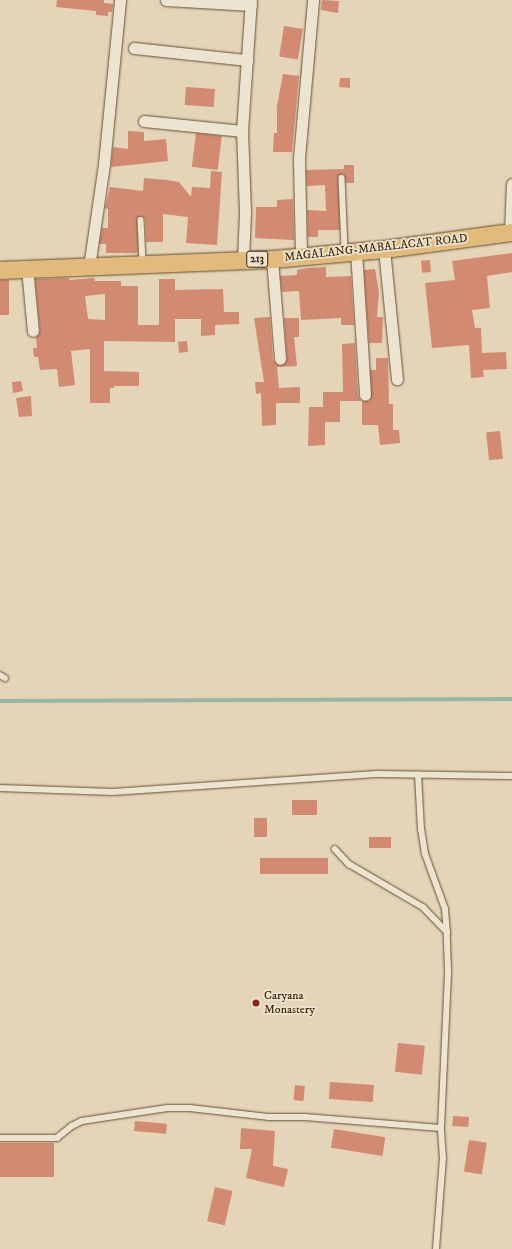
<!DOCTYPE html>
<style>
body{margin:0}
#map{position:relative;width:512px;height:1249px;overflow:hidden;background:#e4d4b8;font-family:"IM FELL DW Pica",serif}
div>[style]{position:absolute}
.stream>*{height:3.5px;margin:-1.75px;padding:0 1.75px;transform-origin:1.75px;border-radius:1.75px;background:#96b8ab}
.building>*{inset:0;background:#d28a71;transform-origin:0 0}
.roads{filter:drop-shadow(0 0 1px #645030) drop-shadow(0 0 1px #645030)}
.service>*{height:5.5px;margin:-2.75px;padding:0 2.75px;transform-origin:2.75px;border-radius:2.75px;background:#ede3d1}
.minor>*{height:11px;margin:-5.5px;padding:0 5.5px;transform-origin:5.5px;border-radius:5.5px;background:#ede3d1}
.primary>*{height:17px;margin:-8.5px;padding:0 8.5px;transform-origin:8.5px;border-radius:8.5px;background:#e2ba7c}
.dots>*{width:11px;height:11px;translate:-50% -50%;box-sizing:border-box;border:2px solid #ede3d1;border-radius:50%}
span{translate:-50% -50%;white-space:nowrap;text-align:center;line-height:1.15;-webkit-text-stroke:3.5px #ede3d1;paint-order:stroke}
.shield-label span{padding:1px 3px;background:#ede3d1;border:1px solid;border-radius:3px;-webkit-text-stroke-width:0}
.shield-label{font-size:11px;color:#392403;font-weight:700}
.street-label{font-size:12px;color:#392403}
.poi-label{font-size:12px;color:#392403}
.left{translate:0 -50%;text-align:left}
</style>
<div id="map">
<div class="stream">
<i style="left:0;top:701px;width:512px;rotate:-0.22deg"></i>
</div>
<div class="building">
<i style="clip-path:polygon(57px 0,104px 0,104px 3px,113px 4px,112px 12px,108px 12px,108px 16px,96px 15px,96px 11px,56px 7px)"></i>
<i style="clip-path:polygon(322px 0,339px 1px,338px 13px,321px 10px)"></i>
<i style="left:284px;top:26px;width:19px;height:31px;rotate:9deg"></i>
<i style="clip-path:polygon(283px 74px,299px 76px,292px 152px,273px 152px,274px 133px,277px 133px,277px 106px)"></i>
<i style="clip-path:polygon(340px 78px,350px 78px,350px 88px,339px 87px)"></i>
<i style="left:186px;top:87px;width:29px;height:18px;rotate:4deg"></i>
<i style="clip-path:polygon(128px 131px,144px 132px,144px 141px,166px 139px,168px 161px,111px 167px,113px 147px,128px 149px)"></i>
<i style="left:196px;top:133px;width:26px;height:34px;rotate:7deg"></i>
<i style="clip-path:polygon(344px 165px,354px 165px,354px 183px,346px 183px,344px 174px,338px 176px,340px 230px,318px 230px,318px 237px,308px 237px,307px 210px,326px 211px,325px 185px,307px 186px,306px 170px,344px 169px)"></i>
<i style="clip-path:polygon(211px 171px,222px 172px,217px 245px,186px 243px,188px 217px,163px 214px,163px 242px,146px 242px,145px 219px,141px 216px,137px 220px,138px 253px,106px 253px,106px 244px,99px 244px,102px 228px,108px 228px,108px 209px,105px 208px,110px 187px,143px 191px,144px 178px,167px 180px,179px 182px,191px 197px,192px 187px,210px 188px)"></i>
<i style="clip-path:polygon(293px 199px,294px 240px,255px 238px,256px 207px,277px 207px,277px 200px)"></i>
<i style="clip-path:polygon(512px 253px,512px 272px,487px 276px,490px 308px,472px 310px,475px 328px,481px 328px,482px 353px,506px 352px,507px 369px,483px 370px,484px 377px,471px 378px,469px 345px,432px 348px,425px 283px,455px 280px,452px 261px)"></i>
<i style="left:430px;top:260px;width:12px;height:9px;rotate:85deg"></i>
<i style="clip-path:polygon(326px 267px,326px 277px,351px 276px,354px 325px,341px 325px,341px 318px,301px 320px,299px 291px,282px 292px,280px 276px,297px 275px,297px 270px,307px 268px)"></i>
<i style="clip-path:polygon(375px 269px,379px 292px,377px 317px,383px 317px,382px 343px,369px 343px,364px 270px)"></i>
<i style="clip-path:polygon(evenodd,69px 278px,69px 280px,94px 278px,95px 281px,121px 281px,121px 286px,138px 286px,138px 325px,159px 325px,159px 279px,175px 279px,175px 290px,223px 289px,224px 312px,239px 312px,239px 324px,215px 325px,215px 335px,201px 336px,201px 319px,175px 319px,175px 342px,104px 341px,104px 371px,139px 372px,139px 386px,114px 386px,114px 388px,110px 388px,110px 403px,90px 403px,90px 349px,71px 351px,75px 385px,59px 387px,57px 369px,40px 370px,38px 357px,34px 357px,33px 348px,37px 348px,36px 337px,40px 330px,35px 279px,69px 278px,105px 294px,105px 320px,88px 319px,85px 296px,105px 294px)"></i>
<i style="left:0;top:280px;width:9px;height:35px"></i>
<i style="clip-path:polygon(270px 317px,273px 360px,280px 366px,287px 359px,284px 318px,299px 318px,299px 337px,294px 337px,297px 366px,277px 367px,279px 388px,300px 387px,300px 403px,276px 403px,276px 425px,262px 426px,261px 393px,256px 394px,255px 382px,264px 382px,254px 318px)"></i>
<i style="left:187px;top:341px;width:11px;height:9px;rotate:85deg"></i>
<i style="clip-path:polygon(355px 343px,358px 395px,361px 401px,340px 401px,340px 422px,325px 422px,325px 445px,308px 446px,309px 407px,323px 407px,323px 392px,343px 392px,342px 344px)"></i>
<i style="clip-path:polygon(376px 358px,388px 358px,389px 404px,393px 404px,393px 430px,399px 430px,400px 443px,380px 445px,378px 425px,362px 425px,362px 401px,369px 401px,371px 398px,370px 370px,376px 370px)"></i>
<i style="clip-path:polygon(21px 381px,23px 391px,13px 393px,12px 382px)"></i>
<i style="clip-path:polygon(31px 396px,32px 416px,19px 417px,16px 398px)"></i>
<i style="left:500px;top:431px;width:28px;height:14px;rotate:84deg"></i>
<i style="left:292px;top:800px;width:25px;height:15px"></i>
<i style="left:254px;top:818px;width:13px;height:19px"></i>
<i style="left:369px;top:837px;width:22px;height:11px"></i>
<i style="left:328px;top:858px;width:16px;height:68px;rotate:90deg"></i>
<i style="left:398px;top:1043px;width:27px;height:29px;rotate:6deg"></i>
<i style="left:330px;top:1082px;width:44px;height:17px;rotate:4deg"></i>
<i style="left:295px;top:1085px;width:10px;height:15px;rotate:6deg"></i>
<i style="left:453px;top:1116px;width:16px;height:10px;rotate:4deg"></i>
<i style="left:135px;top:1121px;width:32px;height:10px;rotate:5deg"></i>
<i style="clip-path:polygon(241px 1128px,275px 1131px,273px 1166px,288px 1169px,284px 1187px,246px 1178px,252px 1149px,240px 1149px)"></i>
<i style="left:334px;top:1129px;width:52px;height:19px;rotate:9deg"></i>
<i style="left:469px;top:1140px;width:18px;height:32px;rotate:9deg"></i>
<i style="left:0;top:1143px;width:54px;height:34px"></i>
<i style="left:215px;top:1187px;width:18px;height:35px;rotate:13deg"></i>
</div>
<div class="roads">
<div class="service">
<i style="left:342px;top:178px;width:73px;rotate:87.6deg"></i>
<i style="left:141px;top:220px;width:42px;rotate:87.3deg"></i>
<i style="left:0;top:675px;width:6px;rotate:31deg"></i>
<i style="left:0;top:788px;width:113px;rotate:2deg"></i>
<i style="left:113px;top:792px;width:267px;rotate:-3.9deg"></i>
<i style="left:379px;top:774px;width:133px;rotate:0.9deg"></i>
<i style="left:335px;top:849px;width:21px;rotate:47deg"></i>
<i style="left:349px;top:864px;width:86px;rotate:30.2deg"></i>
<i style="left:423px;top:907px;width:35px;rotate:46deg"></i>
<i style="left:0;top:1138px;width:57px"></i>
<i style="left:57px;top:1138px;width:19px;rotate:-39deg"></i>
<i style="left:72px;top:1126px;width:11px;rotate:-27deg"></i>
<i style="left:82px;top:1121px;width:86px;rotate:-8.7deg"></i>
<i style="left:167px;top:1108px;width:23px"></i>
<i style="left:190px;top:1108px;width:80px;rotate:6.5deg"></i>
<i style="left:269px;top:1117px;width:36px"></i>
<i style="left:305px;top:1117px;width:136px;rotate:4.6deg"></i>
<i style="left:441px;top:1128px;width:157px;rotate:-87.4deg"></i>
<i style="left:448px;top:971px;width:38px;rotate:-92deg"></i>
<i style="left:447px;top:933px;width:24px;rotate:-95deg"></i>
<i style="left:445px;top:909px;width:59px;rotate:-110deg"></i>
<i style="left:425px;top:854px;width:24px;rotate:-99deg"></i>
<i style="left:421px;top:830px;width:55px;rotate:-93.1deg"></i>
<i style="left:436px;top:1249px;width:90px;rotate:-85.6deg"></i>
<i style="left:443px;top:1159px;width:31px;rotate:-94deg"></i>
</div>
<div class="minor">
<i style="left:166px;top:0;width:85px;rotate:3.4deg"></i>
<i style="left:134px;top:48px;width:114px;rotate:6.1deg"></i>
<i style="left:144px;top:121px;width:99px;rotate:5.8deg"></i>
<i style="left:510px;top:233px;width:49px;rotate:-87.7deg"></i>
<i style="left:384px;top:249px;width:131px;rotate:84.3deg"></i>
<i style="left:356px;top:251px;width:144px;rotate:86.4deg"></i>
<i style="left:301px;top:256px;width:98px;rotate:-91.2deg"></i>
<i style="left:299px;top:158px;width:159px;rotate:-84.9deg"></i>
<i style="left:272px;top:259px;width:100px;rotate:85.4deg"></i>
<i style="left:243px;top:260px;width:48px;rotate:-87.6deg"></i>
<i style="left:245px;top:212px;width:81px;rotate:-92.1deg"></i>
<i style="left:242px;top:131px;width:131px;rotate:-86.1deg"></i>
<i style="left:89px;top:267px;width:104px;rotate:-81.7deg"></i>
<i style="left:104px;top:164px;width:165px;rotate:-84.4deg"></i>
<i style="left:27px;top:268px;width:63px;rotate:84.6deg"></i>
</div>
<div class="primary">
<i style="left:0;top:270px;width:272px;rotate:-2.3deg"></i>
<i style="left:272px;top:259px;width:112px;rotate:-5.1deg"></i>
<i style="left:384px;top:249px;width:129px;rotate:-7.6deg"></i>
</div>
</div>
<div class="dots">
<i style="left:256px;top:1003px;background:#8f2418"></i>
</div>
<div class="shield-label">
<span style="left:257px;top:259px">213</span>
</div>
<div class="street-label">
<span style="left:376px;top:248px;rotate:-6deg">MAGALANG-MABALACAT ROAD</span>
</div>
<div class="poi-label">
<span class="left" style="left:264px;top:1003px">Caryana<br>Monastery</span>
</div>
</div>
